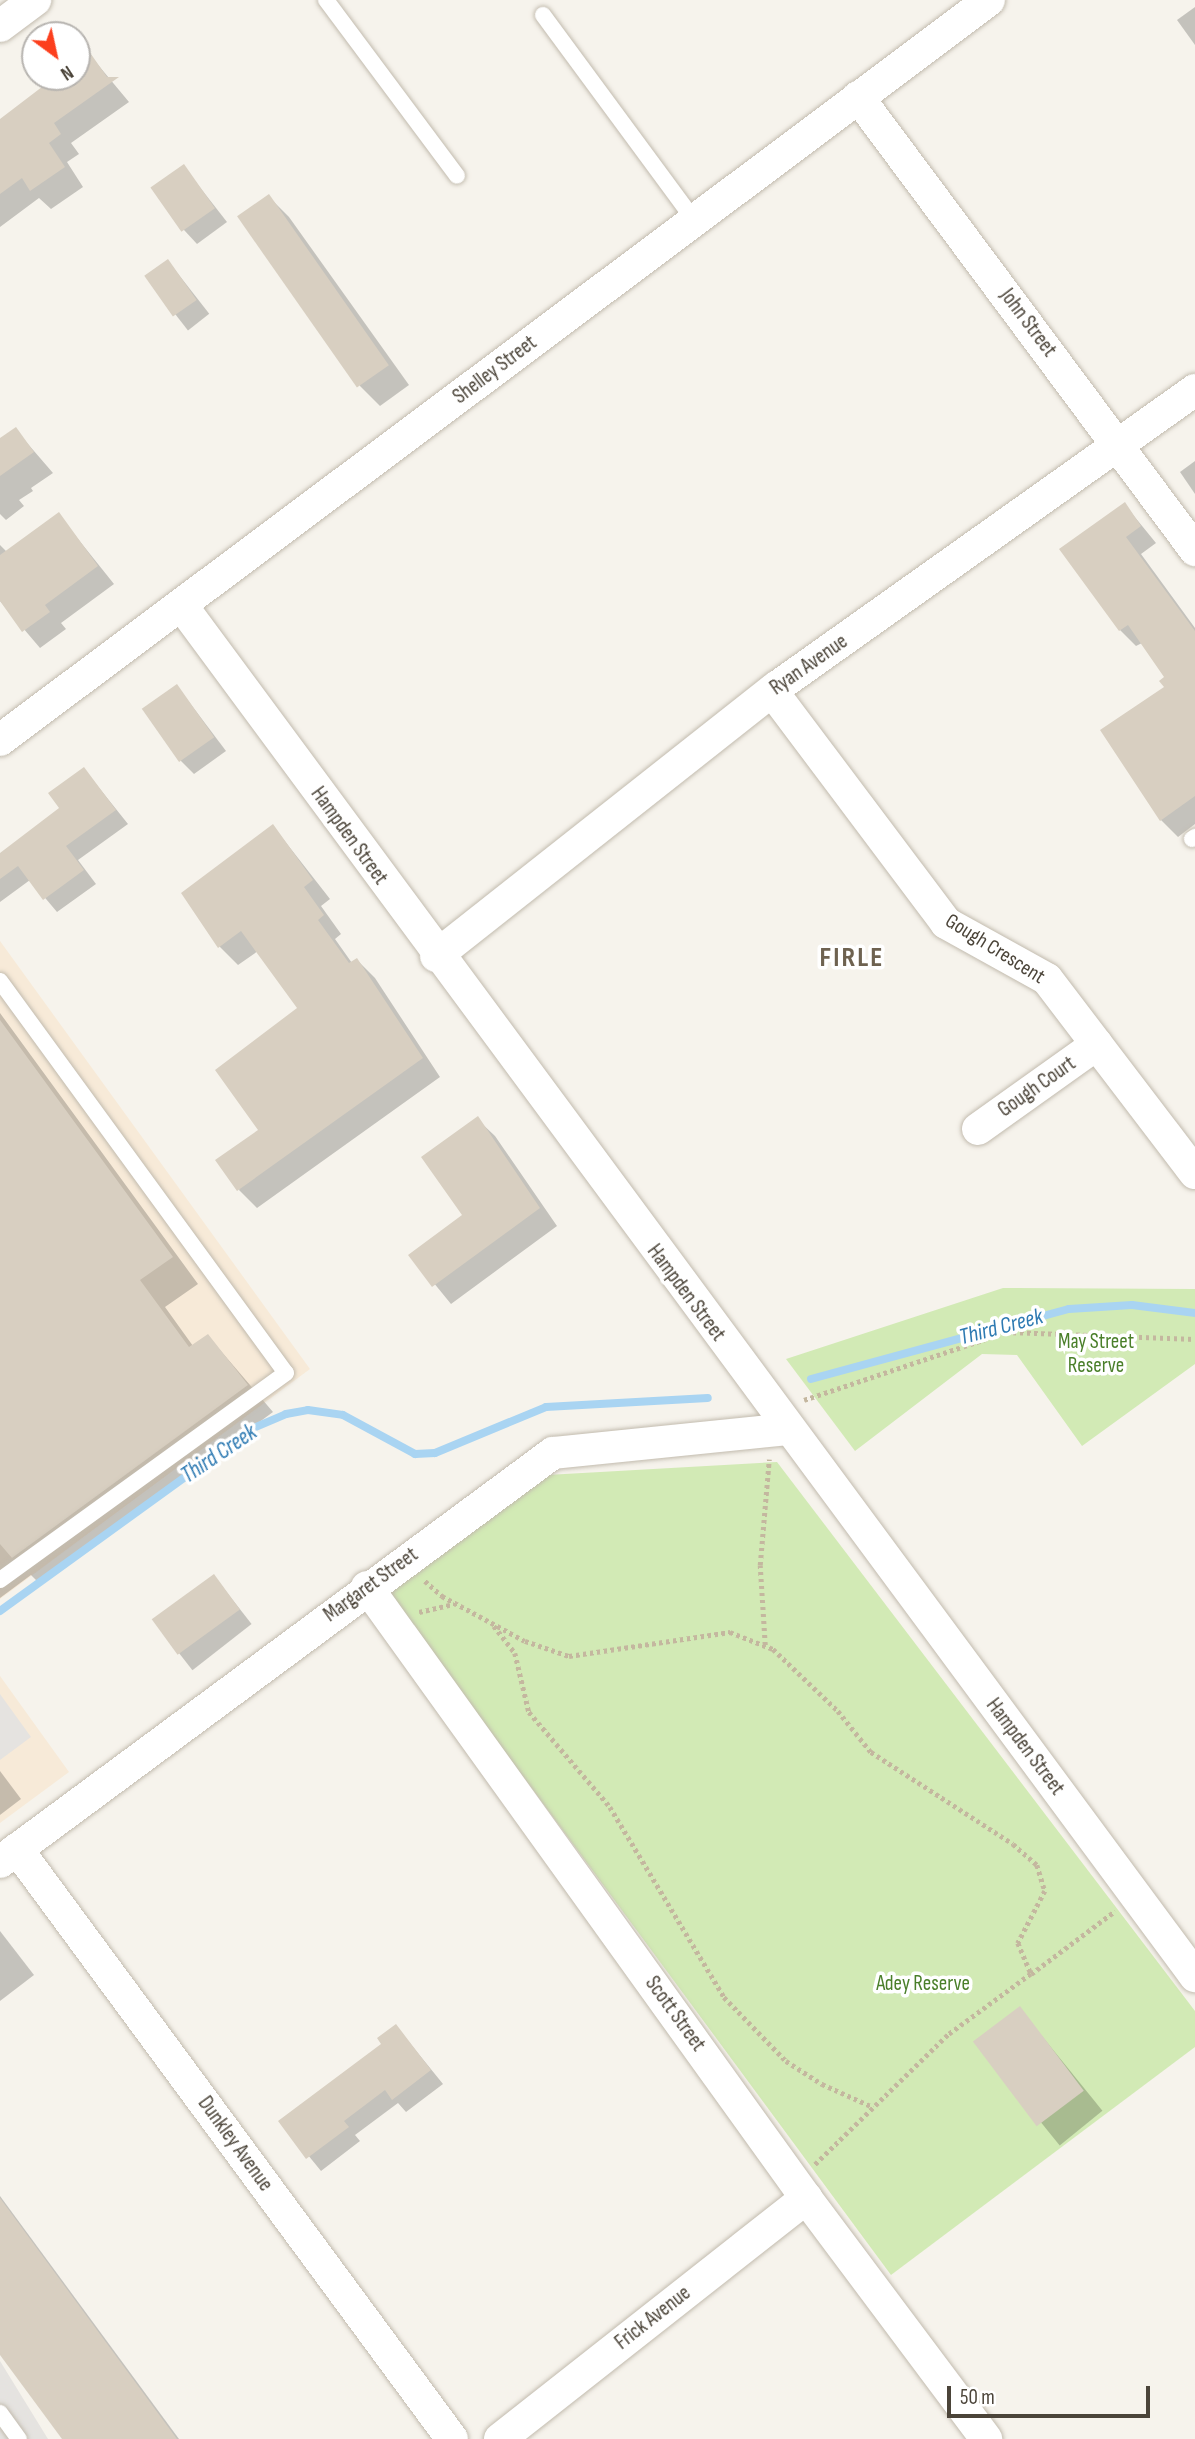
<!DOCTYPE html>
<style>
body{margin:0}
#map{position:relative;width:1195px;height:2439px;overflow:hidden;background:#f6f3ec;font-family:"Sofia Sans Condensed",sans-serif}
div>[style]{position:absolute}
.commercial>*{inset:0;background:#f7ead8}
.green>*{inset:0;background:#d2eab5}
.parking>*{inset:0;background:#e5e3e0}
.shadow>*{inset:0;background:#0003;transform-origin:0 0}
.stream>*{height:8px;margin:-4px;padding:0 4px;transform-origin:4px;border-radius:4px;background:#a9d4f2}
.building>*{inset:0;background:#d8cfc1;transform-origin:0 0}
.path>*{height:4.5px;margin-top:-2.25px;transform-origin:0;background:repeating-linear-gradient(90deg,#c4b79f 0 3.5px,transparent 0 7px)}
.roads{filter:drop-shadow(0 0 2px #c2bbae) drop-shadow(0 0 2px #c2bbae)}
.lane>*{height:16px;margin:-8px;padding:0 8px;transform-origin:8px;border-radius:8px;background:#fff}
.street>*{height:32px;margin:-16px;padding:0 16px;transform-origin:16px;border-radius:16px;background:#fff}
span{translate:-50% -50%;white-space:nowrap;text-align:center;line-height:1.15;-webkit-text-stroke:7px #fff;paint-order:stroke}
.street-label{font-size:21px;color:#4b4439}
.park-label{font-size:21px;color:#4a7f2a}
.water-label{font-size:23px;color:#2e7ab2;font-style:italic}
.district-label{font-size:28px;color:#6e6250;font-weight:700;letter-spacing:2px}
.north{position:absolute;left:21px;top:21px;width:70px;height:70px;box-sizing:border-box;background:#fff;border:2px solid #b7b4b0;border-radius:50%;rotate:147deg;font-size:19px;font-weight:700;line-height:28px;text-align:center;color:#4b4439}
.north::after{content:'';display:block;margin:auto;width:24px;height:32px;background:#fc3f1d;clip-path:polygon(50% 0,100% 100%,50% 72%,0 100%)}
.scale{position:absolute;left:947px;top:2386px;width:203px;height:32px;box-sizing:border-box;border:4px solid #4b4439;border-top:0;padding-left:9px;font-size:21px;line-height:24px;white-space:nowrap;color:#4b4439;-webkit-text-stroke:5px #fff;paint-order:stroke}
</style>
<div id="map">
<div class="commercial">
<i style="clip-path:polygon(0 941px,310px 1369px,0 1599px)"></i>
<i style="clip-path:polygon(0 1676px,69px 1772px,0 1823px)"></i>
</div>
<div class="green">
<i style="clip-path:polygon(1003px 1288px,1195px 1289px,1195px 1364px,1082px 1446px,1017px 1355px,982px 1354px,855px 1451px,786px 1359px)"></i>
<i style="clip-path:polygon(777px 1462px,1195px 2011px,1195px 2047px,891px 2275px,384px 1588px,547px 1475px)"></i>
</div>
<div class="parking">
<i style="clip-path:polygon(0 1694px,31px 1737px,0 1760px)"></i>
<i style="clip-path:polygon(0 2361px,48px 2439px,0 2439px)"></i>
</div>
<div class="shadow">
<i style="clip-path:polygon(1195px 7px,1195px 45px,1177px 20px)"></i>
<i style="clip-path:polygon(89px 54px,129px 102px,71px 143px,79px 154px,67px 162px,83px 187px,51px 209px,39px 198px,0 227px,0 123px,57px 77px,77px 77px,77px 60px)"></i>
<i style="clip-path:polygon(184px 167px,227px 222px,197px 244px,184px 230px)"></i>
<i style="clip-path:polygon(269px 197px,289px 217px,409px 385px,380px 406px,360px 386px)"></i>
<i style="left:168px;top:261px;width:67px;height:27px;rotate:52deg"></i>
<i style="clip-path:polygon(15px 429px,53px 473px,31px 488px,33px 491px,19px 500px,24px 506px,6px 520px,0 514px,0 439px)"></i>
<i style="clip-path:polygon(1195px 461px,1195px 494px,1180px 472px)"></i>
<i style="clip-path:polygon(1125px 505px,1156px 543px,1141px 554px,1195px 628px,1195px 824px,1178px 837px,1161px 820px,1103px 730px,1166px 688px,1166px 678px,1142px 643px,1136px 646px,1120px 630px)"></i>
<i style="clip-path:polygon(58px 514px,114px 584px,61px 623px,66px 629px,40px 648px,0 601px,0 545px,7px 552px)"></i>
<i style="clip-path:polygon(177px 686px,226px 751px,194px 774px,181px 761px)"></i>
<i style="clip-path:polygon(84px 769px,128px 824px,78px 860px,96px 884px,57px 912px,30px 880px,0 902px,0 855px,62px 808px)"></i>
<i style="clip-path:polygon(273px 826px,330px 899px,321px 906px,341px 934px,335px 939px,352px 963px,357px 960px,375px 978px,440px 1077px,257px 1208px,239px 1190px,300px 1009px,258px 951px,238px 965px,220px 947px,184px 894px)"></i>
<i style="clip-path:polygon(0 1013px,198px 1284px,165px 1307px,193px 1346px,208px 1336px,273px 1412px,40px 1584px,31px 1575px,0 1598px)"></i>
<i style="clip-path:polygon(477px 1119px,495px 1136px,557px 1226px,451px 1304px,411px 1255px,465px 1216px)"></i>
<i style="left:214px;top:1576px;width:61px;height:75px;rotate:52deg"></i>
<i style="clip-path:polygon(0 1771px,21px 1799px,0 1815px)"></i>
<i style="clip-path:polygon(0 1931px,34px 1975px,0 2001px)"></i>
<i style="left:1020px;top:2009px;width:131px;height:55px;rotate:51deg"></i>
<i style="clip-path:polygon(396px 2026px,443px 2084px,406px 2112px,398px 2103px,355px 2135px,360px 2141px,321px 2171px,281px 2122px,384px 2045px)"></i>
<i style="clip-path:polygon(0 2196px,179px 2439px,64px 2439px,0 2337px)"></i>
</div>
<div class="stream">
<i style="left:811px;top:1379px;width:267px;rotate:-15.2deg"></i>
<i style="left:1069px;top:1309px;width:63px;rotate:-3.6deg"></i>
<i style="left:1132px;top:1305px;width:64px;rotate:7.2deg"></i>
<i style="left:0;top:1611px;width:310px;rotate:-35.9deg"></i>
<i style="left:251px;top:1429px;width:38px;rotate:-23deg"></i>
<i style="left:286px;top:1414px;width:22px;rotate:-10deg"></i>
<i style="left:308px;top:1410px;width:35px;rotate:8deg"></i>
<i style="left:343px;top:1415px;width:82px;rotate:28.4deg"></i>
<i style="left:415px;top:1454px;width:20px;rotate:-3deg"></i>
<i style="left:435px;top:1453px;width:120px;rotate:-22.5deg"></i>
<i style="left:546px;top:1407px;width:162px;rotate:-3.2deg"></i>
</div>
<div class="building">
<i style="clip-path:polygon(77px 34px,107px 77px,119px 77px,54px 123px,61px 134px,49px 143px,65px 167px,30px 191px,22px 178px,0 194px,0 119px,55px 77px,77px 77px)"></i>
<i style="left:184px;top:164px;width:54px;height:41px;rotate:55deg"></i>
<i style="left:269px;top:194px;width:209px;height:39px;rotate:55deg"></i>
<i style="left:168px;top:259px;width:50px;height:29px;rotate:55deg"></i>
<i style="clip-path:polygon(16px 427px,34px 452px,0 476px,0 438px)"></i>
<i style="clip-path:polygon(1125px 502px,1141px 526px,1126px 537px,1195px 631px,1195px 796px,1160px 821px,1100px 730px,1164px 687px,1159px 681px,1164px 677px,1128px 625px,1119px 631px,1059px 549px)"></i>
<i style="clip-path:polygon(59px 512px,98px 566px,45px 605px,50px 612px,22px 632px,0 601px,0 555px)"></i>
<i style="left:177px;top:684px;width:65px;height:43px;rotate:55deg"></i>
<i style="clip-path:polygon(84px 767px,116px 810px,66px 846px,84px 870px,43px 900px,18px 866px,0 879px,0 853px,59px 808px,48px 793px)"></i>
<i style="clip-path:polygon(273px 824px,313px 880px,304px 887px,324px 915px,318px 920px,349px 963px,357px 958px,423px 1058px,237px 1191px,215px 1160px,258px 1130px,215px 1070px,297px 1008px,241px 931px,218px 948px,181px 893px)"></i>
<i style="clip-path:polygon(0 1020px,173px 1257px,140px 1280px,189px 1347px,208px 1334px,248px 1385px,12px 1558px,0 1544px)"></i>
<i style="clip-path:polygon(478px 1116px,540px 1208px,432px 1287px,408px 1255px,462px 1215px,421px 1157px)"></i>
<i style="left:214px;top:1574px;width:44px;height:77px;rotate:54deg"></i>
<i style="left:1020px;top:2006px;width:106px;height:59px;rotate:53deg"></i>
<i style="clip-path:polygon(396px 2024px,431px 2070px,392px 2100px,385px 2090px,344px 2121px,349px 2127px,306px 2159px,278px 2121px,381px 2044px,377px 2038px)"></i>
<i style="clip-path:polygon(0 2198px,177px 2439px,62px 2439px,0 2355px)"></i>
</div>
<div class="path">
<i style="left:804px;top:1400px;width:213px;rotate:-18.6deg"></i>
<i style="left:1006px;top:1332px;width:189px;rotate:2.1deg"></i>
<i style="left:425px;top:1581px;width:23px;rotate:41deg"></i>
<i style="left:442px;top:1596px;width:94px;rotate:28.5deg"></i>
<i style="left:525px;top:1641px;width:46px;rotate:18.8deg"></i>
<i style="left:569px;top:1656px;width:163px;rotate:-8.5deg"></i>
<i style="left:730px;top:1632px;width:46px;rotate:21.6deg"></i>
<i style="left:773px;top:1649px;width:90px;rotate:43.6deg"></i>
<i style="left:838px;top:1711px;width:53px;rotate:51.2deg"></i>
<i style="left:871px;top:1752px;width:169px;rotate:32.9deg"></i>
<i style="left:1013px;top:1844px;width:32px;rotate:41deg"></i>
<i style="left:1037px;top:1865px;width:27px;rotate:73deg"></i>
<i style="left:1045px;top:1891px;width:59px;rotate:117.4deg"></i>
<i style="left:1018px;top:1943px;width:34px;rotate:67deg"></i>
<i style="left:1031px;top:1974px;width:103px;rotate:143.7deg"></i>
<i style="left:948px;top:2035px;width:186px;rotate:135.7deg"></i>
<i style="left:419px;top:1612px;width:36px;rotate:-13deg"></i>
<i style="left:494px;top:1626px;width:34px;rotate:52deg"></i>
<i style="left:515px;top:1653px;width:61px;rotate:76.7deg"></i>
<i style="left:529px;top:1712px;width:125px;rotate:49.5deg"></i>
<i style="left:610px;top:1807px;width:222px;rotate:59deg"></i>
<i style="left:724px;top:1997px;width:89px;rotate:45.9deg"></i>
<i style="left:786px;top:2061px;width:43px;rotate:32.6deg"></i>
<i style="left:822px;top:2084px;width:56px;rotate:24.3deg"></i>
<i style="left:765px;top:1645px;width:80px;rotate:-93.6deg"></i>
<i style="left:760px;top:1565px;width:106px;rotate:-85.1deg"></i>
<i style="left:1031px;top:1974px;width:105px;rotate:-36.9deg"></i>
</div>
<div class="roads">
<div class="lane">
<i style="left:326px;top:0;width:219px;rotate:53.3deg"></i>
<i style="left:543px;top:15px;width:255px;rotate:53.6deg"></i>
<i style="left:1192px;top:839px;width:4px;rotate:-34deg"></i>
<i style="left:0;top:981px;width:485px;rotate:53.9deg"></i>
<i style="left:286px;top:1373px;width:353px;rotate:144.1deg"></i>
<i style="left:0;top:2413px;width:32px;rotate:54deg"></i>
</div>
<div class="street">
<i style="left:0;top:26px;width:44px;rotate:-36.6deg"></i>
<i style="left:858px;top:97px;width:565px;rotate:53.35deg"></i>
<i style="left:182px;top:606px;width:1704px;rotate:53.52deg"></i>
<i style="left:772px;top:691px;width:290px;rotate:53.1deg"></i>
<i style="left:946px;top:923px;width:115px;rotate:29deg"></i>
<i style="left:1047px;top:979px;width:244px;rotate:52.7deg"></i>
<i style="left:0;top:740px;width:1235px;rotate:-36.8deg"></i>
<i style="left:436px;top:956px;width:434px;rotate:-38.3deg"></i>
<i style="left:777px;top:687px;width:513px;rotate:-35.39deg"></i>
<i style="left:978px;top:1129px;width:146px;rotate:-35.5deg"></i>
<i style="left:367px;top:1587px;width:752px;rotate:54.3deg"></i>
<i style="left:806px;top:2198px;width:301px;rotate:53.2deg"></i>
<i style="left:17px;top:1849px;width:733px;rotate:53.6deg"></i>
<i style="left:0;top:1862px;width:688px;rotate:-36.49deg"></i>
<i style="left:553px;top:1453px;width:237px;rotate:-5.8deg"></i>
<i style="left:500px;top:2439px;width:390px;rotate:-38.2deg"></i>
</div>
</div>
<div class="street-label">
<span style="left:1028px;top:323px;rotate:53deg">John Street</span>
<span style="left:495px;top:370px;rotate:-37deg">Shelley Street</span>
<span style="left:809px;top:665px;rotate:-35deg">Ryan Avenue</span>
<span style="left:349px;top:836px;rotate:54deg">Hampden Street</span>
<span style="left:995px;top:949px;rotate:32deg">Gough Crescent</span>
<span style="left:1037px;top:1087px;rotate:-35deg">Gough Court</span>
<span style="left:686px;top:1293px;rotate:53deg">Hampden Street</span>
<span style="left:371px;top:1585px;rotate:-36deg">Margaret Street</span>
<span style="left:1025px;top:1747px;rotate:53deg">Hampden Street</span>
<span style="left:675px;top:2014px;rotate:54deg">Scott Street</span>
<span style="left:235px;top:2144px;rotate:54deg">Dunkley Avenue</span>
<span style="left:653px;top:2318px;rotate:-38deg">Frick Avenue</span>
</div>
<div class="park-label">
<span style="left:1096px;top:1354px">May Street<br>Reserve</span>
<span style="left:923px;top:1984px">Adey Reserve</span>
</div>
<div class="water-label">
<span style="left:1001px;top:1327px;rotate:-15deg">Third Creek</span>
<span style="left:219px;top:1454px;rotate:-34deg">Third Creek</span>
</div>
<div class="district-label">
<span style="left:852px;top:958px">FIRLE</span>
</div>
<div class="north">N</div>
<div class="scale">50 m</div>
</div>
